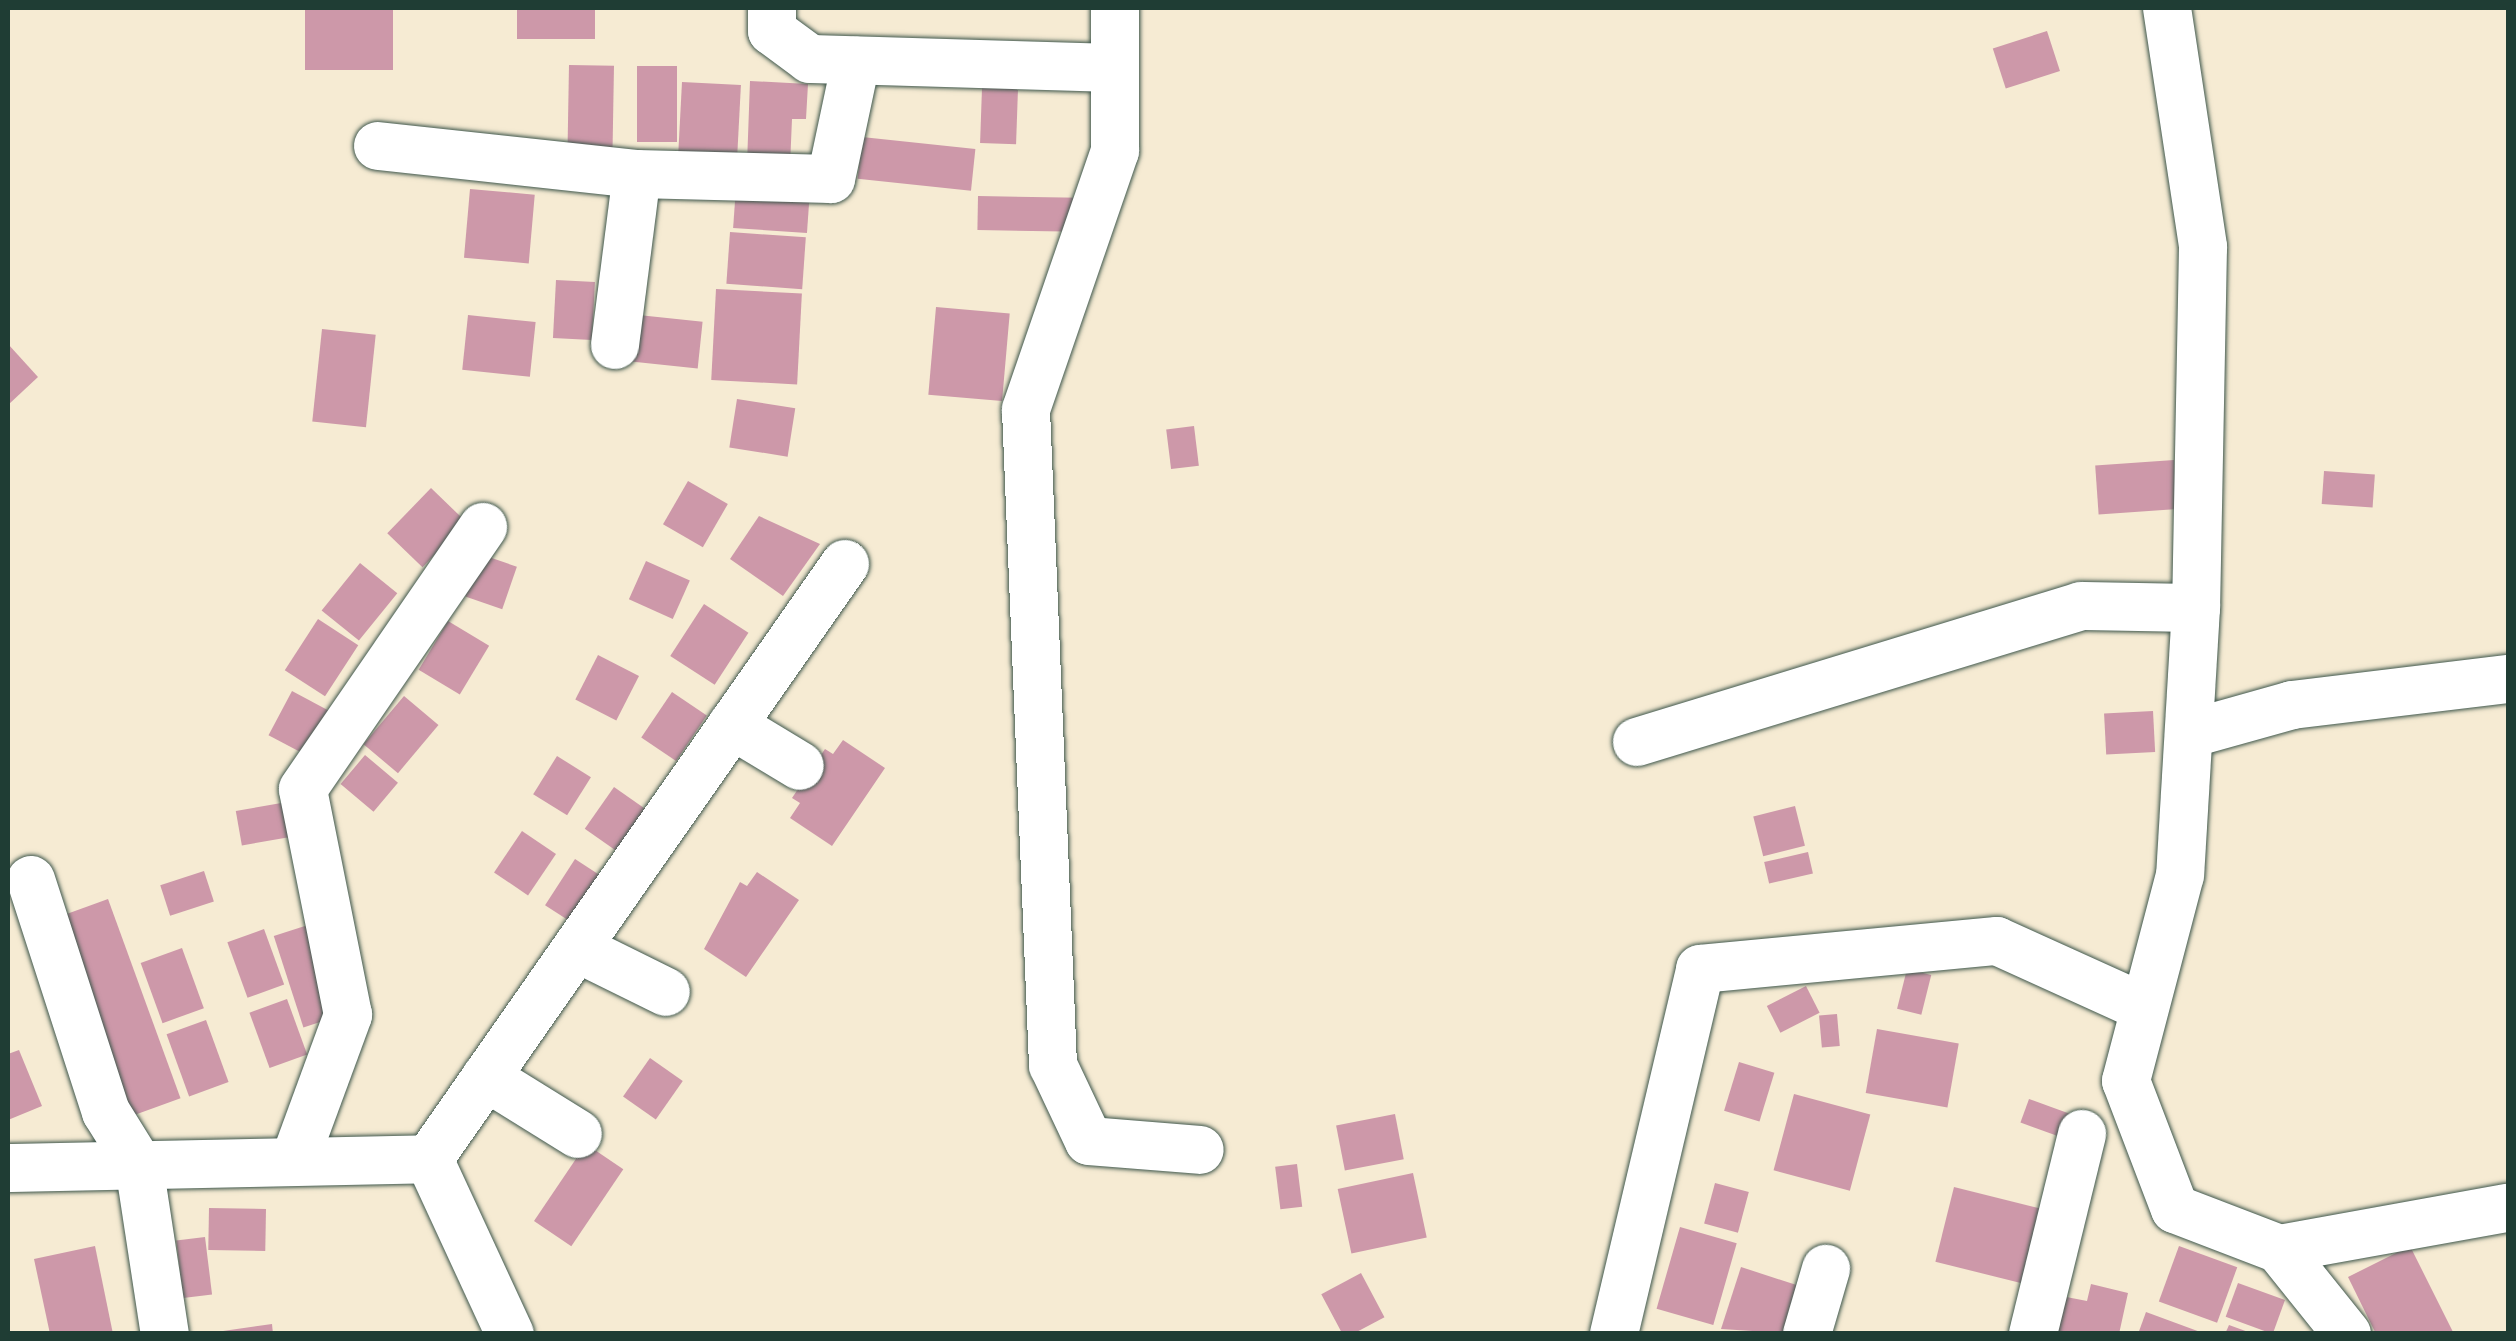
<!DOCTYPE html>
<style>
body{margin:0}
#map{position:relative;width:2516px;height:1341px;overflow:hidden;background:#f6ebd3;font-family:"Playpen Sans",sans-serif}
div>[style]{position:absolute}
.building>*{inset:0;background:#cd98a9;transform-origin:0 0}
.roads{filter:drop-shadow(0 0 2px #3f574c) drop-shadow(0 0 2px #3f574c)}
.minor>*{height:48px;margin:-24px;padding:0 24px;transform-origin:24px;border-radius:24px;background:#fff}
span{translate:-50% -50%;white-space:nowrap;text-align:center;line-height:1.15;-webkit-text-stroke:10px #fcf5e5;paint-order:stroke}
.frame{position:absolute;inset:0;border:10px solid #1f3d34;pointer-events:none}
</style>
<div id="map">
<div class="building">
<i style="left:305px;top:8px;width:88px;height:62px"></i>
<i style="left:517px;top:8px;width:78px;height:31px"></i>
<i style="left:2047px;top:31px;width:42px;height:57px;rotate:72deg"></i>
<i style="left:569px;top:65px;width:45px;height:86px;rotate:1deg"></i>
<i style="left:637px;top:66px;width:40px;height:76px"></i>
<i style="clip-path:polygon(750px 81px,808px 84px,806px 119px,792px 119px,790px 166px,747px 164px)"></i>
<i style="left:682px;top:82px;width:59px;height:85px;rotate:3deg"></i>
<i style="left:982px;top:88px;width:36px;height:55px;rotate:2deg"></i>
<i style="left:862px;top:137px;width:114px;height:42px;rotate:6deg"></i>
<i style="left:736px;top:187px;width:74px;height:41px;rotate:4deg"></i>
<i style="left:470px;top:189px;width:65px;height:69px;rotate:5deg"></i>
<i style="left:978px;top:196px;width:102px;height:34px;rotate:1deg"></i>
<i style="left:730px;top:232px;width:76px;height:52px;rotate:4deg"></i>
<i style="left:556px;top:280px;width:39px;height:58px;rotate:3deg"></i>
<i style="left:716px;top:289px;width:86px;height:91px;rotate:3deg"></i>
<i style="left:936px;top:307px;width:74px;height:88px;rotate:5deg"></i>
<i style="left:629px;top:314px;width:74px;height:47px;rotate:6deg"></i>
<i style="left:468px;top:315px;width:68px;height:55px;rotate:6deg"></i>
<i style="left:322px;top:329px;width:54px;height:93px;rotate:6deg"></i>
<i style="clip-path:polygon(8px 344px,38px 377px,8px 405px)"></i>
<i style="left:737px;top:399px;width:59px;height:49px;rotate:9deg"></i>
<i style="left:1194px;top:426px;width:40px;height:28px;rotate:83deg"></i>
<i style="left:2174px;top:460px;width:49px;height:79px;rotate:86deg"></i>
<i style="left:2324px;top:471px;width:51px;height:33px;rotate:4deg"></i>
<i style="left:688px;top:481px;width:46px;height:50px;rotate:30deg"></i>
<i style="left:431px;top:488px;width:49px;height:63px;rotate:44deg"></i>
<i style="clip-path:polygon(759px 516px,820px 544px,783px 596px,730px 559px)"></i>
<i style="left:480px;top:554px;width:39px;height:45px;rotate:19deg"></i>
<i style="left:646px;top:561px;width:48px;height:42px;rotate:24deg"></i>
<i style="left:360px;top:563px;width:48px;height:61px;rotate:39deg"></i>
<i style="left:704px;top:604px;width:53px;height:62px;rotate:33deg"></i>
<i style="left:318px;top:619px;width:48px;height:61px;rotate:33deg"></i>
<i style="left:448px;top:621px;width:48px;height:57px;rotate:31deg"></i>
<i style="left:598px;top:655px;width:46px;height:50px;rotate:27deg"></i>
<i style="left:292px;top:691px;width:44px;height:50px;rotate:28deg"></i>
<i style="left:672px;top:692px;width:42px;height:55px;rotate:34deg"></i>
<i style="left:404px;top:696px;width:45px;height:63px;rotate:40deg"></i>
<i style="left:2153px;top:711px;width:41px;height:49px;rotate:87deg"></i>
<i style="clip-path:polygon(843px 740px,885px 768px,832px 846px,790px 818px,800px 803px,792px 798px,825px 749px,833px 754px)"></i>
<i style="left:365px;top:755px;width:43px;height:38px;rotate:40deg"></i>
<i style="left:557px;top:756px;width:40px;height:45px;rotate:32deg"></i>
<i style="left:614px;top:787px;width:44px;height:51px;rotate:35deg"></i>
<i style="left:287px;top:802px;width:35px;height:52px;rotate:80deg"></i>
<i style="left:1795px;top:806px;width:41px;height:43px;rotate:76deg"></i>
<i style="left:522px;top:831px;width:41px;height:50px;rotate:34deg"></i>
<i style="left:1808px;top:852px;width:22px;height:45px;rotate:77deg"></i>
<i style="left:575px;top:859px;width:43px;height:55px;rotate:33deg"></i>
<i style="left:204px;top:871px;width:32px;height:46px;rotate:72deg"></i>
<i style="clip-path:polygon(757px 872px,799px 900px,746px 977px,704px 949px,740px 882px,747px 886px)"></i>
<i style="left:108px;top:899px;width:212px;height:52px;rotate:70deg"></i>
<i style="left:308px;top:925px;width:96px;height:36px;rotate:72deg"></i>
<i style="left:264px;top:929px;width:59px;height:39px;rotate:70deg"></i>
<i style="left:182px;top:948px;width:64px;height:44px;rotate:70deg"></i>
<i style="left:1907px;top:969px;width:25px;height:41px;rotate:14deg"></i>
<i style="left:1806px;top:986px;width:30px;height:44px;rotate:63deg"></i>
<i style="left:287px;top:999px;width:59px;height:40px;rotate:70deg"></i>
<i style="left:1837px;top:1014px;width:32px;height:18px;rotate:85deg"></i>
<i style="left:206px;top:1020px;width:66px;height:42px;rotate:70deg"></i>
<i style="left:1877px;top:1029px;width:83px;height:65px;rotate:10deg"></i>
<i style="clip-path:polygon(19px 1050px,42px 1106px,8px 1120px,8px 1054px)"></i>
<i style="left:650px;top:1058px;width:40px;height:47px;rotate:35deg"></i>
<i style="left:1739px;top:1062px;width:37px;height:51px;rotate:17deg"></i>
<i style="left:1794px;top:1094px;width:79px;height:79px;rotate:15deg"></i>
<i style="left:2029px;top:1099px;width:47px;height:25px;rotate:20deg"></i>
<i style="left:1395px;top:1114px;width:46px;height:60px;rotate:79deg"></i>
<i style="left:586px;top:1144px;width:45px;height:93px;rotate:34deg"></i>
<i style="left:1297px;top:1164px;width:43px;height:22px;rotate:83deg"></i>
<i style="left:1413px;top:1173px;width:66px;height:77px;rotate:78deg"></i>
<i style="left:1715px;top:1183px;width:35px;height:42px;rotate:15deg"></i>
<i style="left:1954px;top:1187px;width:90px;height:77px;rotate:14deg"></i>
<i style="left:209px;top:1208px;width:57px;height:42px;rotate:1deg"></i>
<i style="left:1680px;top:1227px;width:59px;height:85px;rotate:16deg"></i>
<i style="left:205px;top:1237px;width:58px;height:29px;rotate:83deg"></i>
<i style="clip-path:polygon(95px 1246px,113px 1334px,50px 1334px,34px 1259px)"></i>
<i style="left:2179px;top:1246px;width:62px;height:59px;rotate:20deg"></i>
<i style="clip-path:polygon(2410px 1246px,2454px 1334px,2376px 1334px,2348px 1277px)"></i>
<i style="clip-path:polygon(1741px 1267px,1812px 1290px,1798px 1334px,1721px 1329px)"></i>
<i style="left:1361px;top:1273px;width:50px;height:45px;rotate:62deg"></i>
<i style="left:2238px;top:1283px;width:50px;height:36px;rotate:20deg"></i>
<i style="clip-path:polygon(2091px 1284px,2128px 1293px,2119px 1334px,2043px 1334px,2051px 1294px,2087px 1301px)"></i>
<i style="clip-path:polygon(2146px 1312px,2203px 1333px,2203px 1334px,2138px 1334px)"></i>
<i style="clip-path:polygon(272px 1324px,273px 1334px,223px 1334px,223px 1331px)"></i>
<i style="clip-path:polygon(2229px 1325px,2251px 1333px,2251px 1334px,2225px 1334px)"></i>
</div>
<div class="roads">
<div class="minor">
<i style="left:772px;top:8px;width:23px;rotate:90deg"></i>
<i style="left:772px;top:31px;width:47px;rotate:36.4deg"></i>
<i style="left:810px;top:59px;width:305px;rotate:1.7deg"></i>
<i style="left:1115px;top:8px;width:143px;rotate:90deg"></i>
<i style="left:1115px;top:151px;width:274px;rotate:109deg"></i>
<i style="left:1026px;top:410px;width:656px;rotate:87.64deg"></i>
<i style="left:1053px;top:1065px;width:84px;rotate:64.7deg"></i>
<i style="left:1089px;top:1141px;width:111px;rotate:4.6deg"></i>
<i style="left:2167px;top:8px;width:242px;rotate:81.4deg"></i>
<i style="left:2203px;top:247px;width:361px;rotate:91.1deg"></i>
<i style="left:378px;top:146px;width:261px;rotate:6.2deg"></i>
<i style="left:637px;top:174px;width:194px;rotate:1.5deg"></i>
<i style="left:831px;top:179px;width:121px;rotate:-78deg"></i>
<i style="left:615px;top:345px;width:172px;rotate:-82.7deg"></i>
<i style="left:732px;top:725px;width:79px;rotate:31.1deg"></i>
<i style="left:2189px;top:734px;width:107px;rotate:-15.7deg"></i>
<i style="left:2292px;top:705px;width:218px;rotate:-6.9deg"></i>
<i style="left:1637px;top:742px;width:464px;rotate:-17deg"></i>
<i style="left:2081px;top:606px;width:115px;rotate:1deg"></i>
<i style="left:2196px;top:608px;width:267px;rotate:93.4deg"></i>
<i style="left:2180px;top:875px;width:213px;rotate:104.7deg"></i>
<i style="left:2126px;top:1081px;width:137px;rotate:69.1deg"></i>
<i style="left:2175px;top:1209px;width:111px;rotate:21deg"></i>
<i style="left:31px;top:880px;width:244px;rotate:72.1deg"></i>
<i style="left:106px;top:1112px;width:62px;rotate:58.1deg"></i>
<i style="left:139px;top:1165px;width:171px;rotate:81.3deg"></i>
<i style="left:577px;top:948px;width:99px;rotate:26.3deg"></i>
<i style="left:486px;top:1077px;width:108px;rotate:31.8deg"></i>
<i style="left:429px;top:1159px;width:193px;rotate:65.2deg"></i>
<i style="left:294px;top:1162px;width:157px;rotate:-69.8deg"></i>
<i style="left:348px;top:1015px;width:230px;rotate:-101.3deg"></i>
<i style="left:303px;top:789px;width:318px;rotate:-55.5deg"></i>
<i style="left:8px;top:1168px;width:421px;rotate:-1.2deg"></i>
<i style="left:429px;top:1159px;width:726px;rotate:-55.04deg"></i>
<i style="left:1614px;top:1334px;width:375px;rotate:-76.7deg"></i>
<i style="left:1700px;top:969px;width:298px;rotate:-5.4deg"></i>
<i style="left:1997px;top:941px;width:162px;rotate:24.4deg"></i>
<i style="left:1807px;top:1334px;width:68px;rotate:-73.7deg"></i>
<i style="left:2033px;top:1334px;width:206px;rotate:-76.2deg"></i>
<i style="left:2347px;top:1334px;width:109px;rotate:-128.7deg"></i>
<i style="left:2279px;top:1249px;width:233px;rotate:-10.2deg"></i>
</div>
</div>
<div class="frame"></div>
</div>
